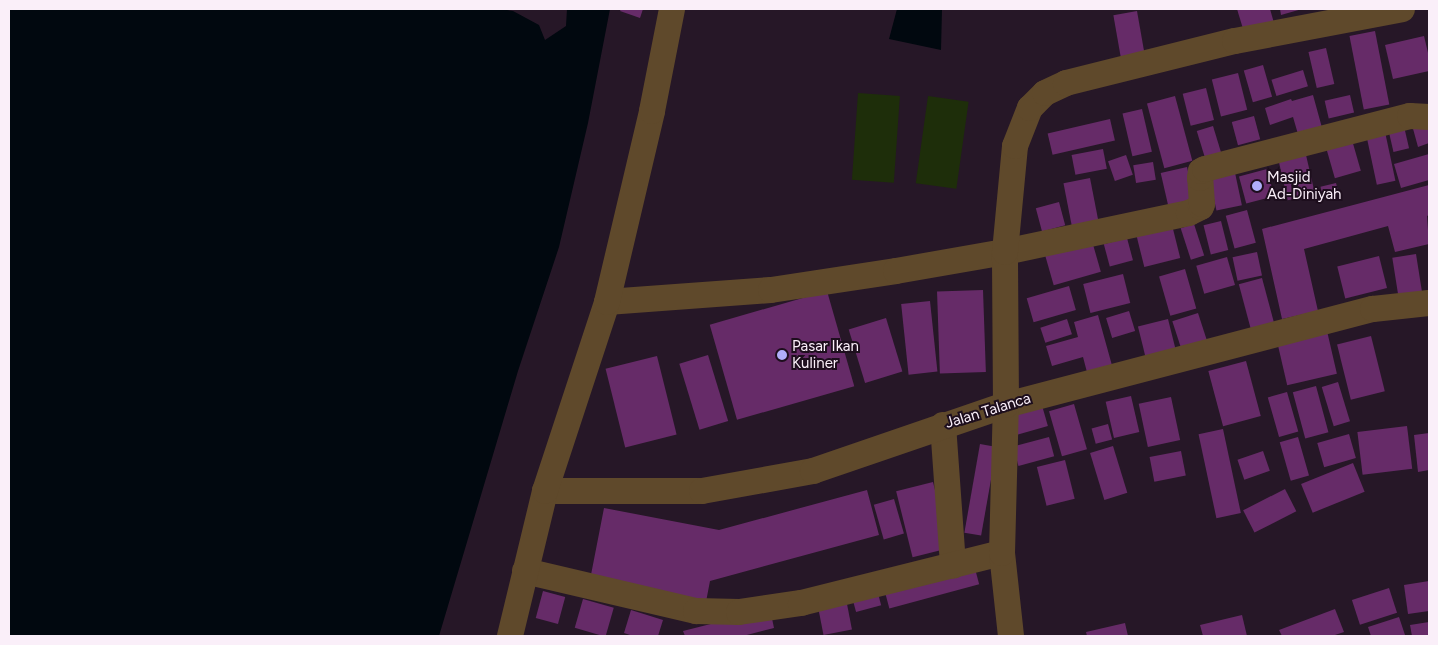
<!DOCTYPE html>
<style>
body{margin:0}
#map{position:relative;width:1438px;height:645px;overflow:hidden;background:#261727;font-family:Figtree,sans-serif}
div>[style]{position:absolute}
.green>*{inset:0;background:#1e2e0a;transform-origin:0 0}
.water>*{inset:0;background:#01080f}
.pier>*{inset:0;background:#261727}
.building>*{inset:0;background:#662b68;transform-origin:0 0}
.minor>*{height:26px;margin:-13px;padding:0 13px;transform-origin:13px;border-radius:13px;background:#5f492b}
.dots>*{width:14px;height:14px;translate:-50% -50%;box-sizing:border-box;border:2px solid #1d0e1d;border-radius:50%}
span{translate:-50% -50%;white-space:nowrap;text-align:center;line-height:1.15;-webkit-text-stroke:4px #1d0e1d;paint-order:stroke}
.poi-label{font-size:15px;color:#faeff9}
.left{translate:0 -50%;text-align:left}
.street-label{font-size:15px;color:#faeff9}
.frame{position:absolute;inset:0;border:10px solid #faeff9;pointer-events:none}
</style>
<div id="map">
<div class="green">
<i style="left:858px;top:93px;width:42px;height:87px;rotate:4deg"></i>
<i style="left:928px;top:96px;width:41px;height:88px;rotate:8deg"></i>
</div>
<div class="water">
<i style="clip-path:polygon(9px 9px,610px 9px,588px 123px,559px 247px,518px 371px,439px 636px,9px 636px)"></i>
<i style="clip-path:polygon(897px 9px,942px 9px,941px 50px,889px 39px)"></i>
</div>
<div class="pier">
<i style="clip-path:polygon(501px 9px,567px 9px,566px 26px,545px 40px,539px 25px,513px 11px)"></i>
</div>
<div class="building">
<i style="clip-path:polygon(621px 9px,643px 9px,640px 18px,620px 11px)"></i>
<i style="clip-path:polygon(1237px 9px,1270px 9px,1274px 23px,1244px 32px)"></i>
<i style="clip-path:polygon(1280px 9px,1302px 9px,1281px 15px)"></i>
<i style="left:1137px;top:11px;width:50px;height:24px;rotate:80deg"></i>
<i style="left:1375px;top:31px;width:75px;height:26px;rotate:79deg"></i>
<i style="clip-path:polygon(1424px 36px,1429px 57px,1429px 71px,1393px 79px,1385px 45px)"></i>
<i style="left:1326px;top:48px;width:37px;height:18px;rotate:77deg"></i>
<i style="left:1263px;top:65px;width:33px;height:20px;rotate:74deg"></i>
<i style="left:1303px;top:70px;width:17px;height:33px;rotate:73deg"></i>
<i style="left:1238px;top:73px;width:38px;height:27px;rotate:76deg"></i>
<i style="left:1206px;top:88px;width:33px;height:24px;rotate:76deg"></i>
<i style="clip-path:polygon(1313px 95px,1324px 135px,1300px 141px,1293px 117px,1270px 125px,1265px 108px,1291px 99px,1292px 101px)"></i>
<i style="left:1350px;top:95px;width:18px;height:26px;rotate:77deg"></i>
<i style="left:1175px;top:96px;width:67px;height:29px;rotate:75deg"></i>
<i style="left:1142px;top:109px;width:44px;height:20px;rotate:77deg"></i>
<i style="left:1254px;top:116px;width:24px;height:23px;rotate:75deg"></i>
<i style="left:1110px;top:119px;width:22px;height:64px;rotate:77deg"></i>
<i style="clip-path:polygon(1429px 120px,1429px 143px,1418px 147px,1412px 125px)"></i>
<i style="left:1403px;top:122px;width:27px;height:16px;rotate:77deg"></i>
<i style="left:1213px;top:126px;width:31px;height:17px;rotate:73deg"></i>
<i style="left:1384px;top:127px;width:55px;height:19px;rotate:78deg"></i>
<i style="left:1352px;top:140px;width:32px;height:27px;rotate:74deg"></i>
<i style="left:1103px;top:149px;width:20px;height:32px;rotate:79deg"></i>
<i style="clip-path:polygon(1429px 154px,1429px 180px,1401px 188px,1394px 164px)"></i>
<i style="left:1126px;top:155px;width:21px;height:19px;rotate:71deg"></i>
<i style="left:1306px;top:155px;width:40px;height:28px;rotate:77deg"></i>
<i style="left:1153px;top:162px;width:18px;height:20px;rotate:81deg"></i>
<i style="left:1187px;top:167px;width:41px;height:27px;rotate:77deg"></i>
<i style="left:1234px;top:168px;width:38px;height:26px;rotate:78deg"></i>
<i style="left:1267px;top:169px;width:28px;height:29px;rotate:75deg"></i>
<i style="left:1090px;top:178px;width:52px;height:27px;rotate:79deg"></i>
<i style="left:1336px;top:183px;width:12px;height:16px;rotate:76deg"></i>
<i style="clip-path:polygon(1429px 185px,1429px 215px,1427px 216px,1429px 244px,1395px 252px,1388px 226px,1304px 249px,1318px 311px,1282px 319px,1262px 229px)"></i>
<i style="left:1059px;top:202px;width:24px;height:24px;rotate:75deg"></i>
<i style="left:1247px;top:210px;width:34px;height:22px;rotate:75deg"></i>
<i style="left:1221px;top:221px;width:30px;height:18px;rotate:76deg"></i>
<i style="left:1194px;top:224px;width:33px;height:14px;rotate:72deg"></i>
<i style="left:1172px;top:225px;width:34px;height:37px;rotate:76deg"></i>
<i style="left:1127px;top:238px;width:23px;height:24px;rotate:75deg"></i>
<i style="left:1092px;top:241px;width:32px;height:49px;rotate:74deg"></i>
<i style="left:1257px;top:252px;width:24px;height:25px;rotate:78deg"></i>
<i style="left:1416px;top:254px;width:39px;height:24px;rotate:81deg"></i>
<i style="left:1379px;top:256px;width:33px;height:43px;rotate:76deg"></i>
<i style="left:1227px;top:257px;width:29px;height:32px;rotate:74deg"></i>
<i style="left:1185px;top:269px;width:41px;height:27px;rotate:74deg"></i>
<i style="left:1123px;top:274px;width:30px;height:41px;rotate:76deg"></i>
<i style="left:1262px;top:278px;width:53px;height:24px;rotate:75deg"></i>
<i style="left:1069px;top:286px;width:25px;height:44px;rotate:74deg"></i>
<i style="left:983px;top:290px;width:82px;height:46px;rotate:88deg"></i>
<i style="left:827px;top:291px;width:99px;height:122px;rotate:74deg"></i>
<i style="left:930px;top:301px;width:71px;height:29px;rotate:84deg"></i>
<i style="left:1129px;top:311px;width:21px;height:24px;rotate:73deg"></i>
<i style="left:1198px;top:313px;width:36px;height:27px;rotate:72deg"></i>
<i style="clip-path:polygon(1098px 315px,1113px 369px,1088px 376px,1083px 357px,1052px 366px,1046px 346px,1078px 337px,1074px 322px)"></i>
<i style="left:886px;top:318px;width:56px;height:39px;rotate:73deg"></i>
<i style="left:1067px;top:319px;width:16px;height:28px;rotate:72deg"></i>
<i style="left:1168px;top:319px;width:32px;height:31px;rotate:76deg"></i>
<i style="left:1327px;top:331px;width:44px;height:51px;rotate:77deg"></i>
<i style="left:1371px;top:336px;width:57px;height:35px;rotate:76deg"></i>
<i style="left:708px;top:355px;width:69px;height:30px;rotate:73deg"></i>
<i style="left:657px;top:356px;width:81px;height:53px;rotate:76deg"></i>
<i style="left:1246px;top:361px;width:57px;height:39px;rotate:75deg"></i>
<i style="left:1338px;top:382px;width:41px;height:17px;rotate:73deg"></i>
<i style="left:1316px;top:386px;width:48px;height:24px;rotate:75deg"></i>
<i style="left:1287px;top:392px;width:41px;height:20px;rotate:74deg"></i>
<i style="left:1131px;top:396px;width:37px;height:26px;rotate:77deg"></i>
<i style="left:1171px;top:397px;width:44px;height:33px;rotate:78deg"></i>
<i style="left:1041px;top:402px;width:25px;height:31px;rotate:74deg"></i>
<i style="left:1074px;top:404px;width:47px;height:26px;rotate:74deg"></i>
<i style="left:1108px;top:424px;width:16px;height:17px;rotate:75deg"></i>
<i style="left:1407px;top:426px;width:43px;height:50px;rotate:83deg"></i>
<i style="left:1223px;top:429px;width:86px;height:25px;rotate:78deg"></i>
<i style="clip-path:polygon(1429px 433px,1429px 470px,1418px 472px,1414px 435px)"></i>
<i style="left:1349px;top:434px;width:25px;height:33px;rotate:74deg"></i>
<i style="left:1049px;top:437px;width:20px;height:37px;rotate:75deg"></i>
<i style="left:1298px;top:437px;width:40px;height:19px;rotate:74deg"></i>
<i style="left:980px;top:444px;width:17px;height:90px;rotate:10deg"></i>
<i style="left:1113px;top:446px;width:49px;height:24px;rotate:73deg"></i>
<i style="left:1181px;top:451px;width:25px;height:32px;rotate:79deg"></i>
<i style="left:1263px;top:451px;width:21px;height:27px;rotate:71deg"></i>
<i style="left:1065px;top:460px;width:40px;height:29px;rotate:76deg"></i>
<i style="left:1353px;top:463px;width:31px;height:56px;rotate:68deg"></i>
<i style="left:933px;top:482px;width:68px;height:38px;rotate:76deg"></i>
<i style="left:1285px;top:489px;width:25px;height:47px;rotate:63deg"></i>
<i style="clip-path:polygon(867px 490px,879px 535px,710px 581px,705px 607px,589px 585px,604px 508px,719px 530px)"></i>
<i style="left:894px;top:499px;width:36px;height:21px;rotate:74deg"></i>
<i style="left:974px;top:565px;width:20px;height:93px;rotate:75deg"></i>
<i style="clip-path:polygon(1429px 581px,1429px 611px,1408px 614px,1404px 585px)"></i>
<i style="left:876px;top:586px;width:20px;height:26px;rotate:75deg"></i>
<i style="left:1389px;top:588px;width:26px;height:39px;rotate:72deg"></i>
<i style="left:543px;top:591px;width:23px;height:28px;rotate:15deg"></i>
<i style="left:583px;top:599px;width:32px;height:30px;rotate:16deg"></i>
<i style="left:847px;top:604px;width:26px;height:29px;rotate:79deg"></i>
<i style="clip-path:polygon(770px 609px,774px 628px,743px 636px,685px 636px,683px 631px)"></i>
<i style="clip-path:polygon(1335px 609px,1344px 632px,1332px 636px,1282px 636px,1279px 630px)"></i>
<i style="clip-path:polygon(631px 610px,663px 620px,658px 636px,633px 636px,624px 633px)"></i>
<i style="clip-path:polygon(1242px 615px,1247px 636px,1203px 636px,1200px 625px)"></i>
<i style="clip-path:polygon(1399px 617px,1405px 635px,1371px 636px,1368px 627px)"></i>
<i style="clip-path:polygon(1429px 622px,1429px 636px,1412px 636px,1410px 625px)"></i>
<i style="clip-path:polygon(1125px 623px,1128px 636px,1087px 636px,1086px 632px)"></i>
</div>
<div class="minor">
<i style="left:607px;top:302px;width:164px;rotate:-4.2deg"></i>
<i style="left:771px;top:290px;width:126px;rotate:-8.6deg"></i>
<i style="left:896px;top:271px;width:111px;rotate:-9.9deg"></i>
<i style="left:1005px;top:252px;width:188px;rotate:-12deg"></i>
<i style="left:1189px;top:213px;width:13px;rotate:-27deg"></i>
<i style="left:1201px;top:207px;width:3px;rotate:-72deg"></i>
<i style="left:1202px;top:204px;width:26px;rotate:-94deg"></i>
<i style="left:1200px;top:178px;width:7px;rotate:-82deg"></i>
<i style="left:1201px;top:171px;width:4px;rotate:-27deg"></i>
<i style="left:1205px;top:169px;width:212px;rotate:-14.5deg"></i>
<i style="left:1410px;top:116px;width:19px;rotate:3deg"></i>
<i style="left:943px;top:425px;width:141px;rotate:85.9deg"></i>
<i style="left:545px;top:491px;width:157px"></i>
<i style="left:702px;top:491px;width:113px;rotate:-10.2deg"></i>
<i style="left:813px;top:471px;width:204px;rotate:-18.9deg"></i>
<i style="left:1006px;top:405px;width:379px;rotate:-14.7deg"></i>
<i style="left:1373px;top:309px;width:56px;rotate:-6.1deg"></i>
<i style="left:525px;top:571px;width:176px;rotate:13.2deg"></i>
<i style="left:696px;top:611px;width:43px;rotate:1.3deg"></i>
<i style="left:739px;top:612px;width:63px;rotate:-8.3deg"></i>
<i style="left:801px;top:603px;width:207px;rotate:-14deg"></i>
<i style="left:510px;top:636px;width:149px;rotate:-76.4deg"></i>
<i style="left:545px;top:491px;width:199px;rotate:-71.8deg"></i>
<i style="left:607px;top:302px;width:196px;rotate:-76.7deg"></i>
<i style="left:652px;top:111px;width:104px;rotate:-78.9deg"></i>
<i style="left:1011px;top:636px;width:83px;rotate:-96.2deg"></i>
<i style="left:1002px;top:553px;width:148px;rotate:-88.5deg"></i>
<i style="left:1006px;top:405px;width:153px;rotate:-90.4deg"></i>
<i style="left:1005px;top:252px;width:106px;rotate:-84.6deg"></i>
<i style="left:1015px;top:146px;width:41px;rotate:-68.5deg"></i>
<i style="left:1030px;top:108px;width:21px;rotate:-45deg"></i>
<i style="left:1045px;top:93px;width:23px;rotate:-25deg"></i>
<i style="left:1066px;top:83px;width:174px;rotate:-14deg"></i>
<i style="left:1235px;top:41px;width:170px;rotate:-10.8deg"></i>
</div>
<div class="dots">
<i style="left:1257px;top:186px;background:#b0aefa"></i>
<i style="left:782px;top:355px;background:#b0aefa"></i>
</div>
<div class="poi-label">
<span class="left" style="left:1267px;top:186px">Masjid<br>Ad-Diniyah</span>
<span class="left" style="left:792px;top:355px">Pasar Ikan<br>Kuliner</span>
</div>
<div class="street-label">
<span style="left:988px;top:411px;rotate:-17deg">Jalan Talanca</span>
</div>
<div class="frame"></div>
</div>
